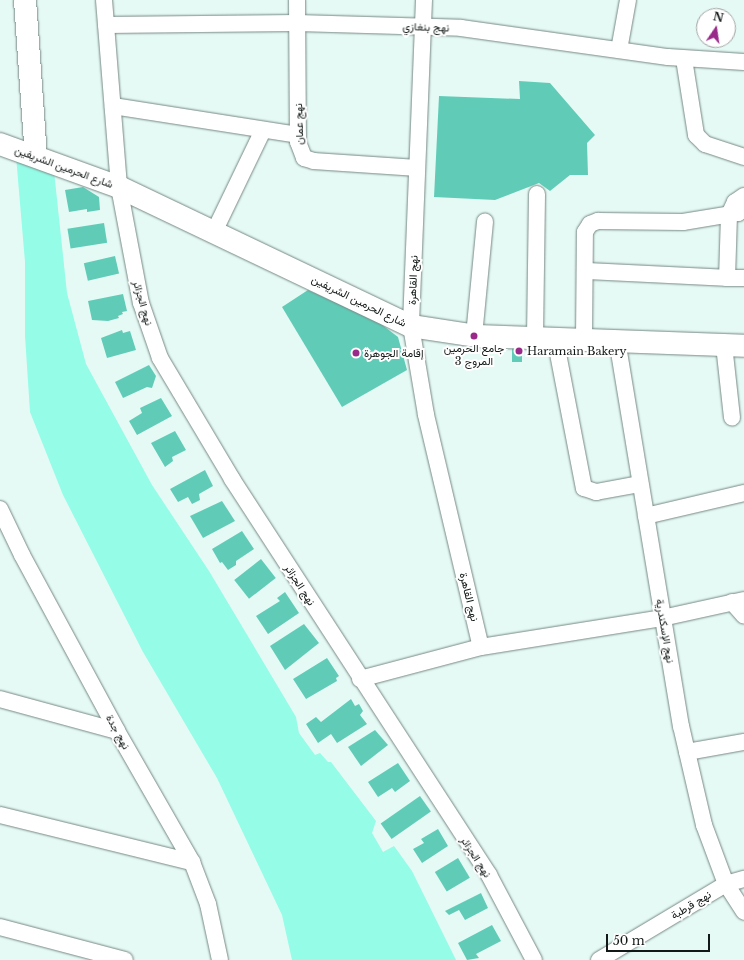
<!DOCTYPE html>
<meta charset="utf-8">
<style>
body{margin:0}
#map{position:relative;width:744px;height:960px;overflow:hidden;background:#e6faf5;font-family:"Libre Baskerville",Vazirmatn,serif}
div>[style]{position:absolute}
.green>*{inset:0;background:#94fce7}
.building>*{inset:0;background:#60ccb8;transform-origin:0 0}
.roads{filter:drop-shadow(0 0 1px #778884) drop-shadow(0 0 1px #778884)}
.street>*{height:16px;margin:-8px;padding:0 8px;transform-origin:8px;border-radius:8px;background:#fff}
.secondary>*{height:22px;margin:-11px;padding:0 11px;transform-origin:11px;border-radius:11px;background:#fff}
.dots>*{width:11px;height:11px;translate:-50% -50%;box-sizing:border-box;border:2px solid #fff;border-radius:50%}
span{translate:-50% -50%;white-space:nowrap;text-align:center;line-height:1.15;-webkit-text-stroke:4px #fff;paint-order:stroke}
.street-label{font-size:11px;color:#121817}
.poi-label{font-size:11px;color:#121817}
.left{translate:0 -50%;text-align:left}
.north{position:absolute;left:696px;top:8px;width:40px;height:40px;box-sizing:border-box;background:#fff;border:1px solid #a0a3a2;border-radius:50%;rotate:13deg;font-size:11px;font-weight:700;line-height:16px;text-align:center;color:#121817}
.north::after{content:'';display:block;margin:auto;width:14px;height:18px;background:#992a89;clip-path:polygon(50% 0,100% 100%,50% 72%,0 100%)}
.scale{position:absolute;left:606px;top:934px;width:104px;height:18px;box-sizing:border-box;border:2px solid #121817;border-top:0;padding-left:5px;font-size:12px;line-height:14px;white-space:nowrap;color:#121817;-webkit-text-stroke:3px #fff;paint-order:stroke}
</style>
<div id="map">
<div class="green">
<i style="clip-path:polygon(16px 156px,54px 171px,67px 293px,86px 364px,152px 485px,209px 571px,296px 717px,299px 733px,315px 755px,320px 753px,328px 762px,331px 762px,376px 821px,372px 833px,383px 852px,394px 846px,412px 871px,456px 960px,292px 960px,282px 915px,217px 778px,143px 652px,63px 495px,30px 412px,25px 336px,25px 262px)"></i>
</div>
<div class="building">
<i style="clip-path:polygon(519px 81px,550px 83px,595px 135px,587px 143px,588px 175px,570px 175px,550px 191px,539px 183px,495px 200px,434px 197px,439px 96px,520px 99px)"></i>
<i style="clip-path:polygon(83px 187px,99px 197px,100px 210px,87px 212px,87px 209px,69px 212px,65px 190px)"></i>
<i style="left:104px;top:223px;width:20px;height:37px;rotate:81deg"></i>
<i style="left:115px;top:256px;width:18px;height:32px;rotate:77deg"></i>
<i style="clip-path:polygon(308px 290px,377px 321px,398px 337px,407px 370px,342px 407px,282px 307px)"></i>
<i style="clip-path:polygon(123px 294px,127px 311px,122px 312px,123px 314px,118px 316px,119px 318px,108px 321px,92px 320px,88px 301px)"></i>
<i style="clip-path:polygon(122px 330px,123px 333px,130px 331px,136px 350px,107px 358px,101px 338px)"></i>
<i style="left:512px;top:342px;width:10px;height:20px"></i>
<i style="clip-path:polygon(149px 365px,156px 376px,152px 388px,147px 387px,123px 398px,115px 382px)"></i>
<i style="clip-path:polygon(161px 398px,172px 416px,137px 435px,129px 421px,142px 413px,140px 408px)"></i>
<i style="clip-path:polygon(175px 431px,186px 450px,172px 457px,173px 461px,165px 467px,151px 443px)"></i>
<i style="clip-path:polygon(205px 470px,213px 486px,199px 494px,200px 500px,192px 504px,188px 497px,178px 502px,170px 489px)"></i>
<i style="clip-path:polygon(222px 501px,235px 521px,203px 538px,190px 516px)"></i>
<i style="clip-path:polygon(242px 531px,254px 549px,236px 561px,236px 565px,228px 570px,222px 562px,220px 563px,212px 549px)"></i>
<i style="left:261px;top:559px;width:24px;height:34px;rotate:52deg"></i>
<i style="clip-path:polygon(285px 592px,299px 613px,268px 634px,256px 616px,280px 601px,277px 598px)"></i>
<i style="clip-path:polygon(304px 624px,319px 643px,285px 670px,270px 646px)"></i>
<i style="clip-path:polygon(327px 658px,339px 676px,336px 678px,337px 681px,306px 699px,293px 679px)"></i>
<i style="clip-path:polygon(351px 699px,355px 706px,359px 704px,363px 711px,360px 715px,367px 724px,337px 743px,331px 734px,318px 743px,306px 724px,316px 717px,321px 722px)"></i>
<i style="clip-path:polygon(375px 730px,388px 745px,361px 766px,348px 747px)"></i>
<i style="clip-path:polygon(398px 763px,410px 781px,395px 792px,392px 788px,378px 797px,368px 782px)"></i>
<i style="left:420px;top:796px;width:19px;height:48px;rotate:55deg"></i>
<i style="clip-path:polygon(438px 829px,448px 846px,422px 863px,413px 849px,424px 843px,421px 839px)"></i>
<i style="left:458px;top:858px;width:23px;height:27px;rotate:59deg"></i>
<i style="clip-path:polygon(481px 893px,488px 908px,465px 920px,459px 910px,449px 915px,445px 911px)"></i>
<i style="clip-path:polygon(492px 925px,501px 941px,476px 954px,479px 958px,467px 960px,458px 943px)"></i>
</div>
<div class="roads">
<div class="street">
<i style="left:104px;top:0;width:188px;rotate:85.4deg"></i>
<i style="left:119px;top:187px;width:118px;rotate:79.3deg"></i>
<i style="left:141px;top:303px;width:58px;rotate:70.9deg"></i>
<i style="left:160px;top:358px;width:141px;rotate:59.2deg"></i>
<i style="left:232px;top:479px;width:472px;rotate:57deg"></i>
<i style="left:489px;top:875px;width:96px;rotate:62.1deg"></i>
<i style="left:297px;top:0;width:142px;rotate:89.6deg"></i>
<i style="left:298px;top:142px;width:17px;rotate:69deg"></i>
<i style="left:304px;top:158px;width:10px;rotate:17deg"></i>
<i style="left:314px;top:161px;width:103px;rotate:3.9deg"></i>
<i style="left:424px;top:0;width:326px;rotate:92.3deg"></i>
<i style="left:411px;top:326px;width:90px;rotate:80.4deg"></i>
<i style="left:426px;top:415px;width:238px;rotate:76.7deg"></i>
<i style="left:106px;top:25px;width:191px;rotate:-0.6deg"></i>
<i style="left:297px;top:23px;width:164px;rotate:1.7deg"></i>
<i style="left:461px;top:28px;width:209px;rotate:8deg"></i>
<i style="left:668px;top:57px;width:76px;rotate:3.8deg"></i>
<i style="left:619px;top:50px;width:51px;rotate:-79.8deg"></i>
<i style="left:684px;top:59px;width:77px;rotate:81deg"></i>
<i style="left:696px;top:135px;width:13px;rotate:45deg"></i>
<i style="left:705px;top:144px;width:41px;rotate:18.4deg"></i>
<i style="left:113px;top:106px;width:187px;rotate:8.9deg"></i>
<i style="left:744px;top:196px;width:11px;rotate:146deg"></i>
<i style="left:735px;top:202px;width:14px;rotate:115deg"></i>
<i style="left:729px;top:215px;width:63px;rotate:91.8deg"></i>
<i style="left:727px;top:278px;width:17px"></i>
<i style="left:214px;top:232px;width:113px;rotate:-64.3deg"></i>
<i style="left:585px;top:271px;width:142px;rotate:2.8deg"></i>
<i style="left:474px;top:336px;width:115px;rotate:-84.5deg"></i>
<i style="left:535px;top:338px;width:144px;rotate:-89.2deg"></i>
<i style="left:555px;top:338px;width:153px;rotate:79.1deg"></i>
<i style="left:584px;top:488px;width:13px;rotate:18deg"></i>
<i style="left:596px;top:492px;width:45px;rotate:-10.3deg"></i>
<i style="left:584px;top:339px;width:107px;rotate:-89.5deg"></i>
<i style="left:585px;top:232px;width:9px;rotate:-58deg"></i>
<i style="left:590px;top:224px;width:9px;rotate:-21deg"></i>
<i style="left:598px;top:221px;width:85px;rotate:0.7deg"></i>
<i style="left:683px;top:222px;width:56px;rotate:-9.3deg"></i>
<i style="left:738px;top:213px;width:8px;rotate:-40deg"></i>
<i style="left:617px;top:340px;width:391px;rotate:80.6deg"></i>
<i style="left:681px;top:726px;width:102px;rotate:76.9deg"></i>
<i style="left:704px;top:825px;width:63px;rotate:69.6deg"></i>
<i style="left:726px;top:884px;width:33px;rotate:57deg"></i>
<i style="left:724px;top:345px;width:73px;rotate:83.7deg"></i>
<i style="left:0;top:509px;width:51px;rotate:64.4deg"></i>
<i style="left:22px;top:555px;width:200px;rotate:61.6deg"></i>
<i style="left:117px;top:731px;width:151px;rotate:60.2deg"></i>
<i style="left:192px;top:862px;width:45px;rotate:69.1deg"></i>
<i style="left:208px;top:904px;width:57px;rotate:77.9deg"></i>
<i style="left:646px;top:516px;width:101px;rotate:-13.2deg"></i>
<i style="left:732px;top:602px;width:18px;rotate:49deg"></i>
<i style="left:360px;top:679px;width:125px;rotate:-14.8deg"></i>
<i style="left:481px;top:647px;width:183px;rotate:-9.1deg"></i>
<i style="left:662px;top:618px;width:84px;rotate:-12.4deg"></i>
<i style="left:0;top:699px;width:121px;rotate:15.3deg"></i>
<i style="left:687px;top:752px;width:58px;rotate:-10deg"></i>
<i style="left:0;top:815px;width:198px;rotate:13.8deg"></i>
<i style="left:0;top:927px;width:129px;rotate:14.8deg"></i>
<i style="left:599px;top:960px;width:148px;rotate:-30.9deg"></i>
<i style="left:726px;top:884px;width:19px;rotate:-16deg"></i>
</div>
<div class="secondary">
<i style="left:25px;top:0;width:156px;rotate:86deg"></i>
<i style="left:0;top:144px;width:127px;rotate:19.9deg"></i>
<i style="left:119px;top:187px;width:323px;rotate:25.5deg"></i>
<i style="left:411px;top:326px;width:67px;rotate:8.6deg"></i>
<i style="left:477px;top:336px;width:267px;rotate:2.1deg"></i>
</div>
</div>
<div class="dots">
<i style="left:474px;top:336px;background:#992a89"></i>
<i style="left:519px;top:351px;background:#992a89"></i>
<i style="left:356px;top:353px;background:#992a89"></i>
</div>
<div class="street-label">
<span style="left:426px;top:27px;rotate:2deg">نهج بنغازي</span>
<span style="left:299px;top:124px;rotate:-92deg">نهج عمان</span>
<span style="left:64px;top:167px;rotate:20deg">شارع الحرمين الشريفين</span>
<span style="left:413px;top:280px;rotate:-88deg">نهج القاهرة</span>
<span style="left:359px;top:301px;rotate:26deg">شارع الحرمين الشريفين</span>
<span style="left:143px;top:303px;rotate:74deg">نهج الجزائر</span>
<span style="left:300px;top:585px;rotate:57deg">نهج الجزائر</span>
<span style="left:469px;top:597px;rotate:76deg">نهج القاهرة</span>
<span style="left:665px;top:631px;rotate:80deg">نهج الإسكندرية</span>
<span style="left:118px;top:732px;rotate:61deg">نهج جدة</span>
<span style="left:476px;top:857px;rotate:57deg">نهج الجزائر</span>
<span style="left:691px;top:905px;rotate:-31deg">نهج قرطبة</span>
</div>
<div class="poi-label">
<span style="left:474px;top:355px">جامع الحرمين<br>المروج 3</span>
<span class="left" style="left:527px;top:351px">Haramain Bakery</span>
<span class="left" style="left:364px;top:353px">إقامة الجوهرة</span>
</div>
<div class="north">N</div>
<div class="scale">50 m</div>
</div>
